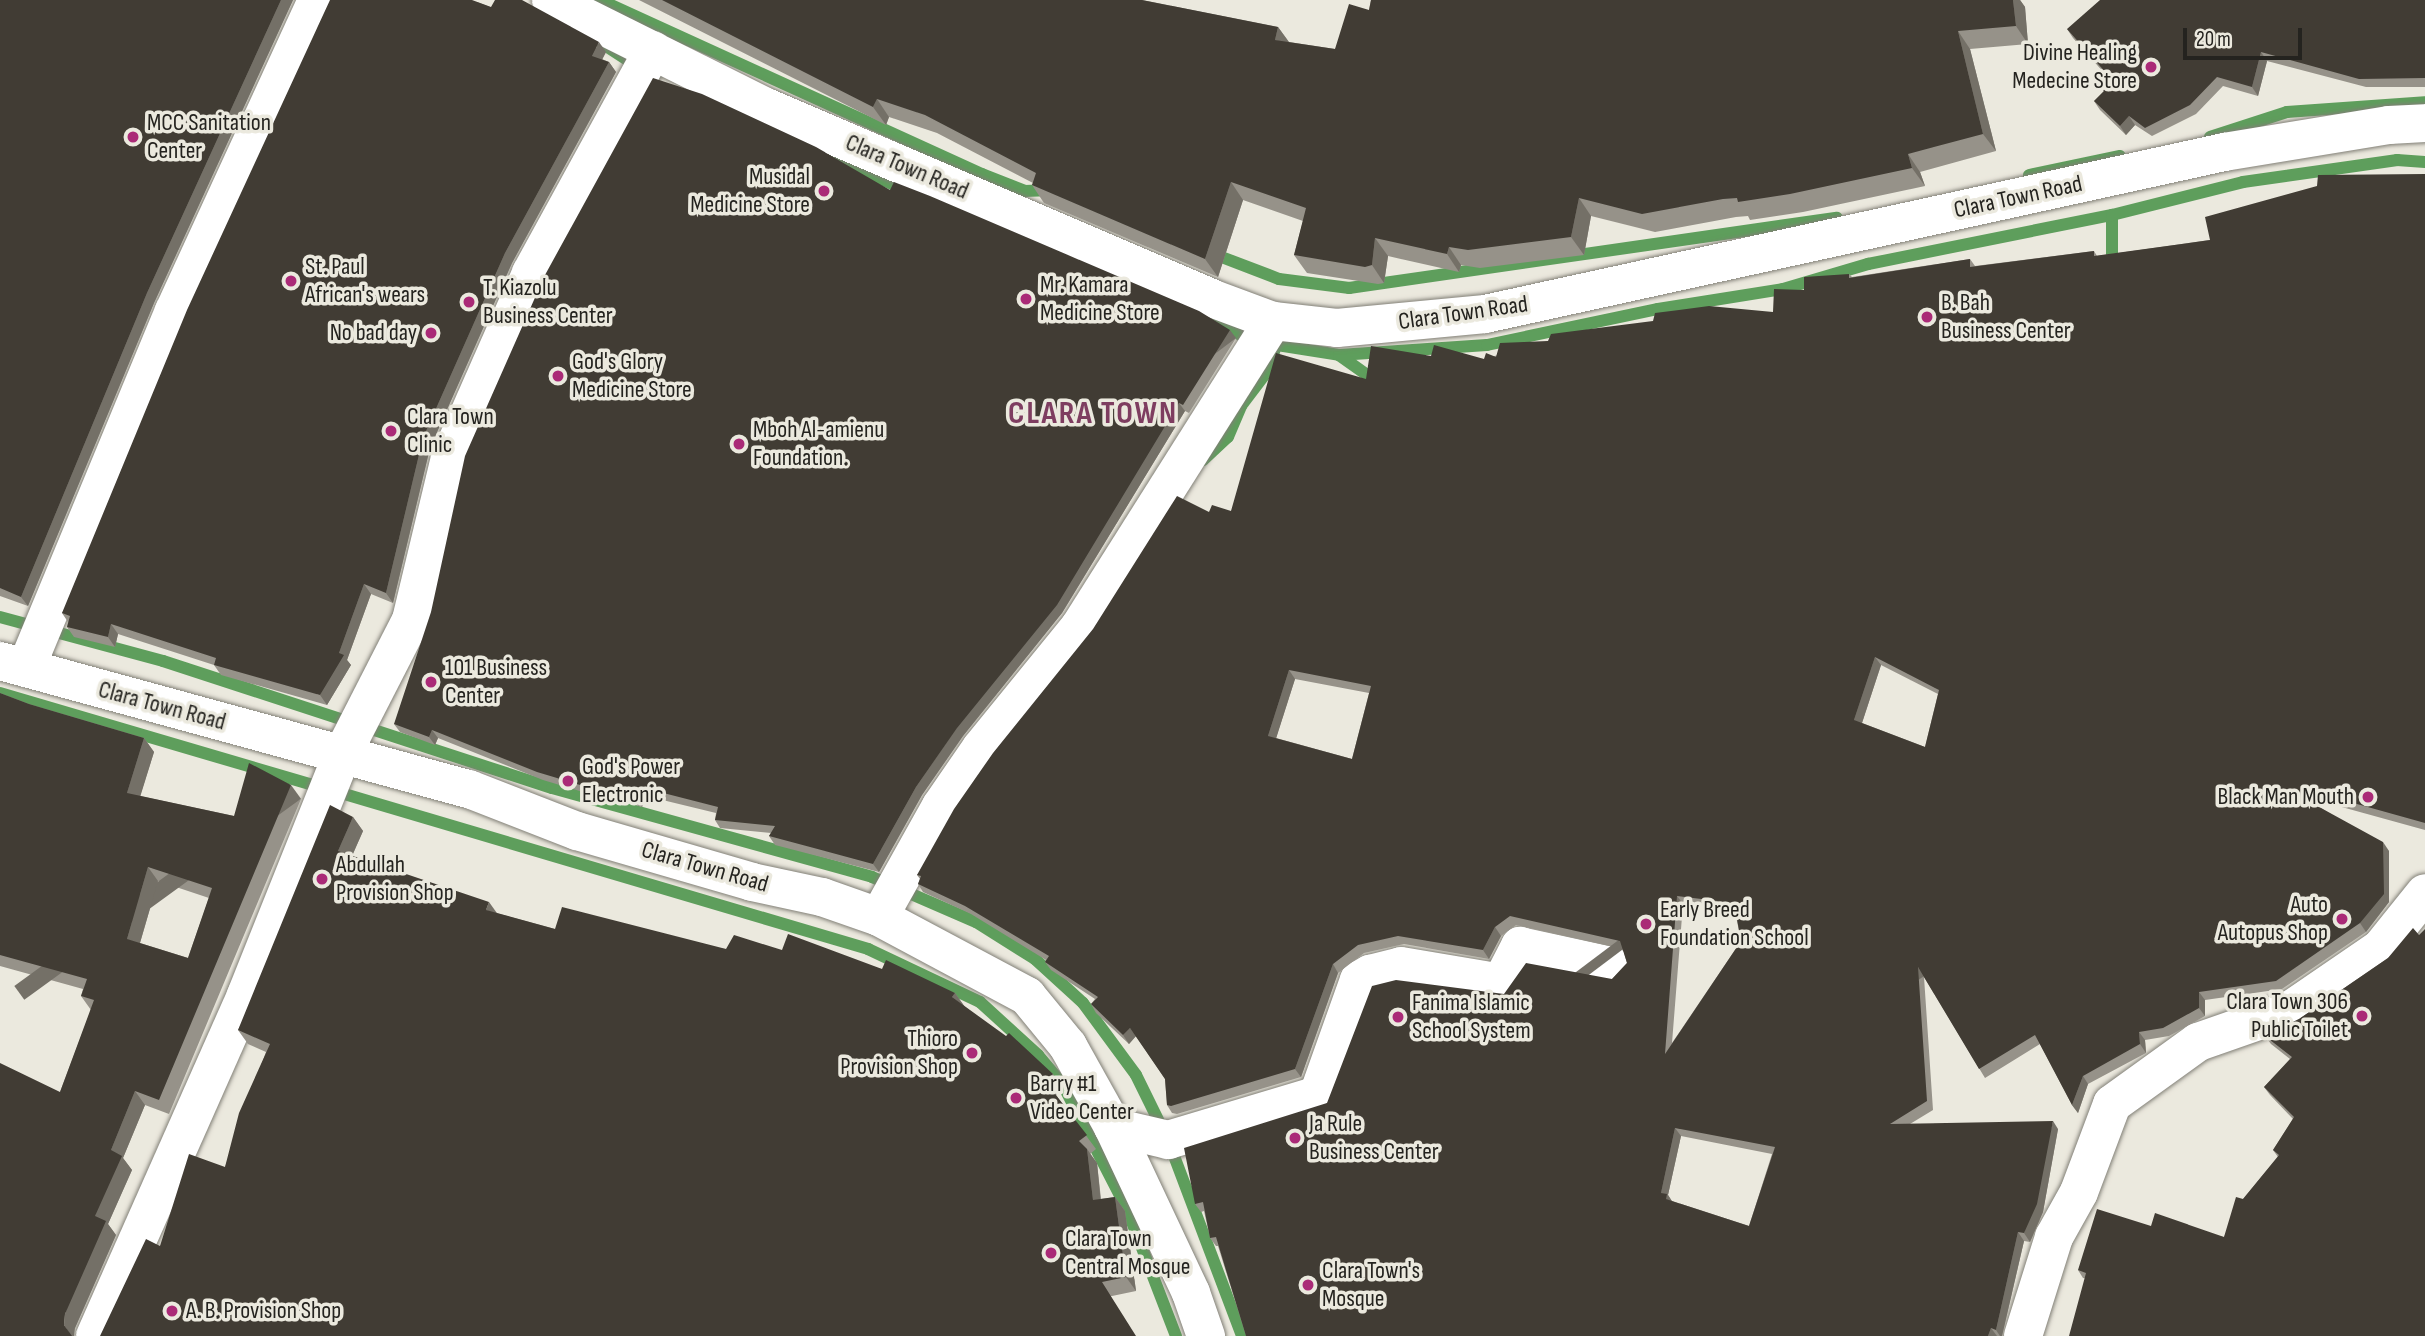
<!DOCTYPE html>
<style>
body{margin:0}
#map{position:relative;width:2425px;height:1336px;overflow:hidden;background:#ebe9de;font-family:"Sofia Sans Condensed",sans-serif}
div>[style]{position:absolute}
.stream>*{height:12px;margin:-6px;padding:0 6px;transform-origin:6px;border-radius:6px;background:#5e9e5c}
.roads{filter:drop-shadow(0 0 2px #817f76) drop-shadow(0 0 2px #817f76)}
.minor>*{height:38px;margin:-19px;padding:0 19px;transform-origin:19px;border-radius:19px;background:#fff}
.wall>*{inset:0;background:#969289}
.shaded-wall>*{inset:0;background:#747067;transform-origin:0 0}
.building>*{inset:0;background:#413c34}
.dots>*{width:19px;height:19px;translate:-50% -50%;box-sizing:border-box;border:4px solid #ebe9de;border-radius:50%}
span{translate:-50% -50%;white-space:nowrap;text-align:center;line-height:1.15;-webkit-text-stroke:7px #ebe9de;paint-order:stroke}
.poi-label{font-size:24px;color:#24231f}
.right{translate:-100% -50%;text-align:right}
.left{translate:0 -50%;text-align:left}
.street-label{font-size:24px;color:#24231f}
.district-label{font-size:32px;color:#7e3d60;font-weight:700;letter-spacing:2px}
.scale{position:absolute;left:2183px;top:28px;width:119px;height:32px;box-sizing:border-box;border:4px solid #24231f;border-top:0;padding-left:9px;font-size:21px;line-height:24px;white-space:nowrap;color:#24231f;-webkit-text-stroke:5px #ebe9de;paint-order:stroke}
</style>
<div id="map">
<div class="stream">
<i style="left:600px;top:0;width:420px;rotate:24.5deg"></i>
<i style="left:982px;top:174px;width:46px;rotate:21.6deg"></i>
<i style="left:1025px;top:191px;width:27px;rotate:-2deg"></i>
<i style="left:603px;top:44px;width:42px;rotate:33.3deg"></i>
<i style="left:2210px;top:137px;width:81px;rotate:-18deg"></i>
<i style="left:2287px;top:112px;width:138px;rotate:-4.1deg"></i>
<i style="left:823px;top:151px;width:93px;rotate:25.5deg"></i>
<i style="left:2029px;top:175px;width:93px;rotate:-11.8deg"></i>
<i style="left:2112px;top:215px;width:56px;rotate:90deg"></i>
<i style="left:1211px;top:253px;width:73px;rotate:20.9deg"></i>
<i style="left:1279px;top:279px;width:71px;rotate:7.3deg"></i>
<i style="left:1349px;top:288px;width:493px;rotate:-8.2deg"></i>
<i style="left:1204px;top:316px;width:54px;rotate:27.5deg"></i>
<i style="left:1252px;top:341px;width:88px;rotate:9.1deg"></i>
<i style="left:1339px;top:355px;width:148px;rotate:-3.9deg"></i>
<i style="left:1487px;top:345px;width:175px;rotate:-11.9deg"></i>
<i style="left:1658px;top:309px;width:127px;rotate:-9.1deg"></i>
<i style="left:1783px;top:289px;width:89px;rotate:-16.4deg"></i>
<i style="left:1868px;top:264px;width:249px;rotate:-11.4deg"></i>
<i style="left:2112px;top:215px;width:135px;rotate:-14.1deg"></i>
<i style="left:2243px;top:182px;width:156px;rotate:-8.1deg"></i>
<i style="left:2397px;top:160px;width:28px;rotate:4deg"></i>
<i style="left:1339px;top:355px;width:52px;rotate:35.5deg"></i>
<i style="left:1203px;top:460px;width:34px;rotate:-43deg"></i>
<i style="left:1228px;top:437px;width:34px;rotate:-67deg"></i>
<i style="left:1241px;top:406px;width:46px;rotate:-52.9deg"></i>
<i style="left:1269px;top:369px;width:26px;rotate:-74deg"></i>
<i style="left:0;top:617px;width:169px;rotate:15.1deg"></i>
<i style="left:163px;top:661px;width:409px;rotate:18.1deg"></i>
<i style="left:552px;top:788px;width:332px;rotate:15.5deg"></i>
<i style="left:872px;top:877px;width:113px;rotate:23.4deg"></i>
<i style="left:976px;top:922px;width:70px;rotate:32.1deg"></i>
<i style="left:1035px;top:959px;width:65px;rotate:42.5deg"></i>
<i style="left:1083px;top:1003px;width:89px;rotate:53.6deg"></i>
<i style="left:1136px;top:1075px;width:72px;rotate:63.8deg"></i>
<i style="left:1168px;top:1140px;width:210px;rotate:69.3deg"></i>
<i style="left:0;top:693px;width:328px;rotate:16.4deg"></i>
<i style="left:341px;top:793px;width:550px;rotate:16.49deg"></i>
<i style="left:868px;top:949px;width:124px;rotate:25.3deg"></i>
<i style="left:980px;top:1002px;width:79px;rotate:42.4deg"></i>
<i style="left:1038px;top:1055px;width:39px;rotate:50deg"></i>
<i style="left:1063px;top:1085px;width:140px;rotate:62.7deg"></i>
<i style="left:1127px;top:1209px;width:136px;rotate:68.9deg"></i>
</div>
<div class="roads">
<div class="minor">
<i style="left:551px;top:0;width:240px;rotate:26.5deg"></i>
<i style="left:766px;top:107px;width:484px;rotate:23.2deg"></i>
<i style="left:1211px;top:298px;width:66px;rotate:20.4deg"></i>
<i style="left:1273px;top:321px;width:64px;rotate:6.2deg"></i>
<i style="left:1337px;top:328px;width:149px;rotate:-5.4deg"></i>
<i style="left:1485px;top:314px;width:757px;rotate:-12.36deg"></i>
<i style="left:2224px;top:152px;width:167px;rotate:-9.3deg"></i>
<i style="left:2389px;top:125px;width:36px;rotate:-3deg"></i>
<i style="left:0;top:661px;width:486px;rotate:15.3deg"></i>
<i style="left:469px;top:789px;width:116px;rotate:21.3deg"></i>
<i style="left:577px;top:831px;width:182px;rotate:16.2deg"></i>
<i style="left:752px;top:882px;width:72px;rotate:12.1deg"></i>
<i style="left:822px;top:897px;width:60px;rotate:19.3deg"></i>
<i style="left:879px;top:917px;width:168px;rotate:28.1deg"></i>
<i style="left:1027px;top:996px;width:65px;rotate:50.6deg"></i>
<i style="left:1068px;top:1046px;width:93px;rotate:60.9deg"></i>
<i style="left:1113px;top:1127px;width:183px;rotate:64.8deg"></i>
<i style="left:1191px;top:1293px;width:46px;rotate:70.8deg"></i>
<i style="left:26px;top:668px;width:386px;rotate:-67.5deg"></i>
<i style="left:174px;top:311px;width:342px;rotate:-65.3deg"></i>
<i style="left:879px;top:917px;width:127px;rotate:-60.8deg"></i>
<i style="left:941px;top:806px;width:70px;rotate:-55.4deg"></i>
<i style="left:981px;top:748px;width:157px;rotate:-50.9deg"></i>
<i style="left:1080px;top:626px;width:361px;rotate:-57.7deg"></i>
<i style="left:1113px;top:1127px;width:57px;rotate:13.3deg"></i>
<i style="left:1168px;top:1140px;width:157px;rotate:-16.7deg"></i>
<i style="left:1318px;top:1095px;width:122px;rotate:-70.4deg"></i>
<i style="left:1359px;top:980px;width:13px;rotate:-29deg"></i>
<i style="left:1370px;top:974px;width:32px;rotate:-14deg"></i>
<i style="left:1401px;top:966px;width:101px;rotate:9.6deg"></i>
<i style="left:1501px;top:983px;width:42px;rotate:-62.8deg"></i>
<i style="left:1520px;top:946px;width:94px;rotate:12.3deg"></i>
<i style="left:95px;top:1336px;width:373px;rotate:-66.1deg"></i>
<i style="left:246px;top:995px;width:258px;rotate:-68.2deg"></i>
<i style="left:342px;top:755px;width:152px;rotate:-62.9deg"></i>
<i style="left:411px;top:620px;width:168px;rotate:-76.5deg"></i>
<i style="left:450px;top:457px;width:201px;rotate:-66.2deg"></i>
<i style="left:531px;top:273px;width:254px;rotate:-61.3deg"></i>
<i style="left:2023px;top:1336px;width:104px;rotate:-72.6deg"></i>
<i style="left:2054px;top:1237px;width:51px;rotate:-60.9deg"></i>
<i style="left:2079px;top:1192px;width:94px;rotate:-69.4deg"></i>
<i style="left:2112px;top:1104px;width:106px;rotate:-35.8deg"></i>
<i style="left:2198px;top:1042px;width:100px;rotate:-19.3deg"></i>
<i style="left:2292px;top:1009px;width:108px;rotate:-34.4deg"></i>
<i style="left:2381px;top:948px;width:70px;rotate:-51.3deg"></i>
</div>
</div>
<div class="wall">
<i style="clip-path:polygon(0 0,293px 0,154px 303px,28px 606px,0 596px)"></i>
<i style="clip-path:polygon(639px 0,1142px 0,1278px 27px,1289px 42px,1335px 49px,1369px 10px,1371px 0,2020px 0,2025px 7px,2028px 44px,1970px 49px,1996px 151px,1920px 172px,1925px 186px,1803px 212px,1750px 220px,1748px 216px,1736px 217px,1655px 232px,1591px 216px,1584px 255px,1480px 268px,1461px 265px,1459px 272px,1388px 256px,1384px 283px,1378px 284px,1307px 273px,1294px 255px,1303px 221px,1243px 200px,1218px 277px,1044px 203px,1032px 185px,1033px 183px,937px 133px,889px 117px,886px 125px)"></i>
<i style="clip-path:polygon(2425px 0,2425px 87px,2366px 87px,2267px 61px,2258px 96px,2223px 86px,2196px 114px,2152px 136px,2135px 125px,2126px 135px,2100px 110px,2094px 101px,2104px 91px,2098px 84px,2106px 75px,2073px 38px,2067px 29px)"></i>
<i style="clip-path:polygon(477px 2px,606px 52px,602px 59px,609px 62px,616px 72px,512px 263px,430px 448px,393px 603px,371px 594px,347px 660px,351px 665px,327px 705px,221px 675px,214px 665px,118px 634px,115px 647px,74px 637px,67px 627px,68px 622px,62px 613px)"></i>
<i style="clip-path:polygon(evenodd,2425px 174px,2425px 830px,2320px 801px,2318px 806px,2389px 851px,2389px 902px,2366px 932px,2282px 989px,2205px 1000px,2205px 1016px,2169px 1036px,2145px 1040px,2146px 1053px,2088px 1084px,2078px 1113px,2072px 1105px,2040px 1044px,1985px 1078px,1924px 977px,1933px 1110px,1910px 1124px,2058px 1129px,2043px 1212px,2030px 1242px,2024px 1241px,2002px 1336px,1246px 1336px,1218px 1246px,1216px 1246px,1210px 1238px,1204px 1211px,1201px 1212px,1195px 1204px,1327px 1103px,1504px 994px,1612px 979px,1627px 963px,1623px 949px,1516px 925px,1501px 936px,1489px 959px,1404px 944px,1364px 953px,1338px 973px,1301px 1077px,1177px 1114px,1172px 1113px,1167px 1105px,1165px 1079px,1136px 1036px,1129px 1044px,1096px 1013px,1091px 1004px,1095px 999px,1051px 970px,1045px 962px,1046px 960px,971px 914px,923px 892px,918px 884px,920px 879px,917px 875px,1209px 512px,1231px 511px,1366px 379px,1431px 356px,1484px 359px,1548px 341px,1773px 312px,1804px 290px,1849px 274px,1852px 277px,1970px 259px,1975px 266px,2094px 251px,2097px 256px,2210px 240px,2425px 174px,1881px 665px,1938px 694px,1925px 747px,1862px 723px,1881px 665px,2425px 174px,1295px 679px,1369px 693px,1352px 759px,1276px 738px,1295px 679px,2425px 174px,1683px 904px,1735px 911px,1741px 941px,1672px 1043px,1683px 904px,2425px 174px,1681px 1136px,1772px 1154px,1749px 1226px,1672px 1201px,1668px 1195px,1681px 1136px)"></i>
<i style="clip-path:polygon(890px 190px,1236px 338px,1189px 413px,1185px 411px,1062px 613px,963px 736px,922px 795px,879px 872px,775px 845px,769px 836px,771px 833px,720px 828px,715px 820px,716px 813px,646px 796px,642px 807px,604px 795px,603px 798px,543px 780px,438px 738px,435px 745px,400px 732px,394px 724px)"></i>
<i style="clip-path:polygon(evenodd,0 693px,29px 704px,144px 738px,154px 752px,140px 796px,234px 816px,301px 799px,169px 1114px,145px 1105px,123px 1158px,132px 1170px,108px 1224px,116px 1235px,75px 1328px,60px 1092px,91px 1010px,81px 996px,83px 989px,0 966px,0 693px,158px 881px,209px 898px,188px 958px,140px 943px,158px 881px)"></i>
<i style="clip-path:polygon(353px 817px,363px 831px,352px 856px,496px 913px,555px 929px,726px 949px,782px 950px,882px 969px,955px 993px,964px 1006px,1053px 1074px,1062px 1088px,1056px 1095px,1096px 1149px,1090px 1154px,1097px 1163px,1101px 1199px,1115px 1197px,1125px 1211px,1136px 1291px,1112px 1296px,160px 1246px,225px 1167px,266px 1052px,248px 1044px,238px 1030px)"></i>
<i style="clip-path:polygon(2419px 935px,2425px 1336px,2083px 1278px,2078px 1270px,2151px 1226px,2224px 1237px,2243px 1199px,2278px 1157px,2273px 1150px,2293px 1119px,2270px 1095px,2264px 1087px,2290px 1059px,2271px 1044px,2265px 1036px,2299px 1019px,2388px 958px)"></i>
</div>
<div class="shaded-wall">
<i style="clip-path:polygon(281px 0,293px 0,154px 303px,28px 606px,21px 597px,147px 293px)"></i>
<i style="clip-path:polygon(2013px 0,2020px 0,2025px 7px,2028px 44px,2016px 26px)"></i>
<i style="clip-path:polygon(1278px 27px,1291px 45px,1275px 40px)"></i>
<i style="clip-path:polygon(1958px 31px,1970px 49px,1996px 151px,1983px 134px)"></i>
<i style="clip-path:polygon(599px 42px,606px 52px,599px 66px,592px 56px)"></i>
<i style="clip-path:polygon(2261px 52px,2267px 61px,2258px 96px,2252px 87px)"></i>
<i style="clip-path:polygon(609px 62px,616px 72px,512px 263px,430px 448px,393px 603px,386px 593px,423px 438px,505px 253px)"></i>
<i style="clip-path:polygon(877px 99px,889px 117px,886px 125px,873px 107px)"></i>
<i style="clip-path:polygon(2129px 116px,2135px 125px,2126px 135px,2120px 126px)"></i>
<i style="clip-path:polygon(1908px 154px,1920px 172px,1925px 186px,1912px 168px)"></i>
<i style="clip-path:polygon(1231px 182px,1243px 200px,1218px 277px,1205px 259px)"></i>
<i style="clip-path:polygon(1579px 198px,1591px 216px,1584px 255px,1571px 237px)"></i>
<i style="clip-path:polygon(1375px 238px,1388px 256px,1384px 283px,1372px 265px)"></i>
<i style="clip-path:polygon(1449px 247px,1461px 265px,1459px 272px,1447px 254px)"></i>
<i style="left:1230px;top:330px;width:10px;height:89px;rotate:53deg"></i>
<i style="clip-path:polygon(1179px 403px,1185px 411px,1062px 613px,963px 736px,922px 795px,879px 872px,873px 864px,916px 787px)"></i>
<i style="clip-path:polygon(364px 584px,371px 594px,347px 660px,351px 665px,327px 705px,320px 695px,339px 653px)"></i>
<i style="clip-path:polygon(111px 624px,118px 634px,115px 647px,108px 637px)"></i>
<i style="clip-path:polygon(1875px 657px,1881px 665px,1860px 729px,1854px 720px)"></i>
<i style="clip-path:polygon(1289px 670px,1295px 679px,1274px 745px,1268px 736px)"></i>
<i style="clip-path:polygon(432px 730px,438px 738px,435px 745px,429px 737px)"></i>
<i style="clip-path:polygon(144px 738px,154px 752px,137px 807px,127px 793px)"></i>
<i style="left:291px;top:785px;width:17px;height:342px;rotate:54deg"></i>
<i style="clip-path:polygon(599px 786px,604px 795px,603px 798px,597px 790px)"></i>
<i style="clip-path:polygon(640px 787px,646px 796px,642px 807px,637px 799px)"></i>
<i style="clip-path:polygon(2314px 792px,2320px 801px,2316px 810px,2310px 802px)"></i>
<i style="clip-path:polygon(353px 817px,363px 831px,348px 865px,338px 851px)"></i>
<i style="clip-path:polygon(2383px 842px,2389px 851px,2389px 902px,2366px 932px,2360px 923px)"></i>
<i style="clip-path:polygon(148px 867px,158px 881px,137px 953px,127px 939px)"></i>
<i style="left:1677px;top:896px;width:10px;height:158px;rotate:53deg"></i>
<i style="clip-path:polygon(489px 902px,499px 916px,486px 910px)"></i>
<i style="clip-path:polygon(1495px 927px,1501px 936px,1489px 959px,1483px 950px)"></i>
<i style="clip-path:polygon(1333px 964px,1338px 973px,1301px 1077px,1295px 1069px)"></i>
<i style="left:1918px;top:967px;width:11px;height:134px;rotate:56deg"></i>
<i style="clip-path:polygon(2199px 992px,2205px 1000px,2205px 1016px,2199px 1008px)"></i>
<i style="clip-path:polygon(955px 993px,965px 1007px,952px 997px)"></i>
<i style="clip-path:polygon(1130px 1028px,1136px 1036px,1129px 1044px,1123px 1035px)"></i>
<i style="clip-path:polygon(2139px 1032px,2145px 1040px,2146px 1053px,2140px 1044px)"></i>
<i style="clip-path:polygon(2083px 1076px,2088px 1084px,2078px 1113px,2072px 1105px)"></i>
<i style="clip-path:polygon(135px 1091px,145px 1105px,123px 1158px,132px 1170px,108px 1224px,116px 1235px,75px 1328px,74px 1336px,71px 1336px,64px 1325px,65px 1314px,95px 1216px,111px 1150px)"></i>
<i style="clip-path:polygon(2053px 1121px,2058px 1129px,2043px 1212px,2030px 1242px,2024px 1233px)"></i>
<i style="clip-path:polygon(1675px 1128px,1681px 1136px,1668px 1195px,1673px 1203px,1667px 1200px,1661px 1193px)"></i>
<i style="clip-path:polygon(1087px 1149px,1097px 1163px,1102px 1214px,1093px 1200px)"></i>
<i style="clip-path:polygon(1115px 1197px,1125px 1211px,1136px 1291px,1126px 1277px)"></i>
<i style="clip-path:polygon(2018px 1232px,2024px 1241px,2002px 1336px,2000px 1336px,1996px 1330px)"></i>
<i style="clip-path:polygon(1991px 1328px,1997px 1336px,1988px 1336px)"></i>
</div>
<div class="building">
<i style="clip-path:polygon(0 0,281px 0,147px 293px,21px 597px,0 588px)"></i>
<i style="clip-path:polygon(330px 0,472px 0,491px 7px,495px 0,522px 0,599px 42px,592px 56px,609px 62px,505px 253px,423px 438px,386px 593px,364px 584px,339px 653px,344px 655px,320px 695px,214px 665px,216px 658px,111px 624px,108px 637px,67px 627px,70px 616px,62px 613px,187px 310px)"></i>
<i style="clip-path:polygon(662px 0,1142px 0,1278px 27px,1275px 40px,1335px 49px,1349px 4px,1369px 10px,1371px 0,2013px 0,2016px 26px,1958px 31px,1983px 134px,1908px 154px,1912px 168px,1790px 194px,1738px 202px,1737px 198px,1723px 199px,1642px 214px,1579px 198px,1571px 237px,1468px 250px,1449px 247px,1447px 254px,1375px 238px,1372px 265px,1365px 267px,1294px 255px,1306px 208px,1231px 182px,1205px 259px,1032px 185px,1036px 173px,925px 115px,877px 99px,873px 107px)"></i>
<i style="clip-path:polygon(2100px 0,2425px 0,2425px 78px,2359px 79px,2261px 52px,2252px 87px,2217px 77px,2190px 105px,2145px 128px,2129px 116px,2120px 126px,2094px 101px,2104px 91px,2098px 84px,2107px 74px,2067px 29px)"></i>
<i style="clip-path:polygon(653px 78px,702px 94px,816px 147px,890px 190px,894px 182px,930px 196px,1199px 311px,1230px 330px,1183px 405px,1179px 403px,1057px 605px,957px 728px,916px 787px,873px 864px,769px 836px,775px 826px,715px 820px,718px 807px,640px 787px,637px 799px,599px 786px,597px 790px,537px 772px,432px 730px,429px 737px,394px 724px,431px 612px,465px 456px,545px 275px)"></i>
<i style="clip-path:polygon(evenodd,2425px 174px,2425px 823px,2314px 792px,2310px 802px,2383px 842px,2384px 894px,2360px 923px,2276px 981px,2199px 992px,2199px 1008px,2163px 1028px,2139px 1032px,2140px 1044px,2083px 1076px,2072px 1105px,2035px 1035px,1979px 1069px,1918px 967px,1927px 1101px,1890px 1124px,2053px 1121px,2037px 1204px,2024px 1233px,2018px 1232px,1996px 1330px,1991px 1328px,1988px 1336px,1246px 1336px,1216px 1237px,1210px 1238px,1203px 1202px,1195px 1204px,1184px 1148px,1327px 1103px,1372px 986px,1396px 980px,1504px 994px,1526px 963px,1612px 979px,1627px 963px,1620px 941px,1510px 916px,1495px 927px,1483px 950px,1398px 936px,1358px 945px,1333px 964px,1295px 1069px,1171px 1106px,1167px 1105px,1165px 1079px,1130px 1028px,1123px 1035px,1091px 1004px,1098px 997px,1045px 962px,1049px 956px,965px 906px,918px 884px,921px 876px,917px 875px,954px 809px,993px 753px,1093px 629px,1177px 496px,1209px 512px,1212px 505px,1231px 511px,1276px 353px,1366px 379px,1371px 346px,1431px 356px,1434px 345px,1484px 359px,1486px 353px,1496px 357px,1500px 343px,1548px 341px,1551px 334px,1653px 321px,1655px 313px,1709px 306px,1773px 312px,1774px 289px,1804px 290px,1804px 277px,1849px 274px,1849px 278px,1970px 259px,1970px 267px,2094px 251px,2094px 256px,2210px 240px,2205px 217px,2317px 186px,2318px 175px,2425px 174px,1875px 657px,1939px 690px,1925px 747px,1854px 720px,1875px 657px,2425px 174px,1289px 670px,1371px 686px,1352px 759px,1268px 736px,1289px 670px,2425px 174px,1677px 896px,1734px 903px,1741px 941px,1665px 1054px,1677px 896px,2425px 174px,1675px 1128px,1775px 1147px,1749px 1226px,1666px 1199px,1667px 1194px,1661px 1193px,1675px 1128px)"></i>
<i style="clip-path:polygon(evenodd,0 693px,29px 704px,144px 738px,127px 793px,234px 816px,249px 763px,291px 785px,159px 1100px,135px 1091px,111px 1150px,122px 1156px,95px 1216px,106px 1221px,65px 1314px,64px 1325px,72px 1336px,0 1336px,0 1063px,60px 1092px,94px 1000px,81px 996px,87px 979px,0 955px,0 693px,148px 867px,212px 888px,188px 958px,127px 939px,148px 867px)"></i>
<i style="clip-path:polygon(330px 805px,353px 817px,338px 851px,489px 902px,486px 910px,555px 929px,562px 907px,726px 949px,734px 935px,782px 950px,788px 934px,882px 969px,886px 960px,955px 993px,952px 997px,1006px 1036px,1009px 1033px,1053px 1074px,1045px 1081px,1087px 1135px,1079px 1141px,1087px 1149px,1093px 1200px,1115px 1197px,1126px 1277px,1102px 1282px,1136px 1336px,100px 1336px,146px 1239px,160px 1246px,189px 1154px,225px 1167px,239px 1113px,270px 1044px,238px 1030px)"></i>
<i style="clip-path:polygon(2413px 928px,2419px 935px,2425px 929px,2425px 1336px,2069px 1336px,2086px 1273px,2078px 1270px,2097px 1209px,2151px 1226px,2155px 1213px,2224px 1237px,2236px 1197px,2243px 1199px,2279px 1155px,2273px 1150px,2294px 1117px,2264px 1087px,2292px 1057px,2265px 1036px,2299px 1019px,2388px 958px)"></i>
</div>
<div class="dots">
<i style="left:2151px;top:67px;background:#aa2a77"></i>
<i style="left:133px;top:137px;background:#aa2a77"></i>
<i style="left:824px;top:191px;background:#aa2a77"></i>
<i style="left:291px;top:281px;background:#aa2a77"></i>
<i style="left:1026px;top:299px;background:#aa2a77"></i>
<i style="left:469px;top:302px;background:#aa2a77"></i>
<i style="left:1927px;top:317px;background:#aa2a77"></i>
<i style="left:431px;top:333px;background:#aa2a77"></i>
<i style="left:558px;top:376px;background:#aa2a77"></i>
<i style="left:391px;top:431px;background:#aa2a77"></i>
<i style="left:739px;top:444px;background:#aa2a77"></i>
<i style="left:431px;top:682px;background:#aa2a77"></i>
<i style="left:568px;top:781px;background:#aa2a77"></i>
<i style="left:2368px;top:797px;background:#aa2a77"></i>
<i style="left:322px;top:879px;background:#aa2a77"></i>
<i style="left:2342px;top:919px;background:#aa2a77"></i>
<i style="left:1646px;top:924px;background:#aa2a77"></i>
<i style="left:2362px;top:1016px;background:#aa2a77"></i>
<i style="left:1398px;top:1017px;background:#aa2a77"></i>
<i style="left:972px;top:1053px;background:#aa2a77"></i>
<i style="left:1016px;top:1098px;background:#aa2a77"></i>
<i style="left:1295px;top:1138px;background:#aa2a77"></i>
<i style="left:1051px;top:1253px;background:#aa2a77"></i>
<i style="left:1308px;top:1285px;background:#aa2a77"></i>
<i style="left:172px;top:1311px;background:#aa2a77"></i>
</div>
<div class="poi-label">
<span class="right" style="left:2137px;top:67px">Divine Healing<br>Medecine Store</span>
<span class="left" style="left:147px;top:137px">MCC Sanitation<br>Center</span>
<span class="right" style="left:810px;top:191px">Musidal<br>Medicine Store</span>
<span class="left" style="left:305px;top:281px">St. Paul<br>African's wears</span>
<span class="left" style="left:1040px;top:299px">Mr. Kamara<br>Medicine Store</span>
<span class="left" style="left:483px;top:302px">T. Kiazolu<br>Business Center</span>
<span class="left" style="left:1941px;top:317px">B. Bah<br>Business Center</span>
<span class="right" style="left:417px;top:333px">No bad day</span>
<span class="left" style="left:572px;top:376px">God's Glory<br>Medicine Store</span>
<span class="left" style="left:407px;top:431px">Clara Town<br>Clinic</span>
<span class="left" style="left:753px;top:444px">Mboh Al-amienu<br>Foundation.</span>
<span class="left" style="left:445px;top:682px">101 Business<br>Center</span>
<span class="left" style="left:582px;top:781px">God's Power<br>Electronic</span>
<span class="right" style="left:2354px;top:797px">Black Man Mouth</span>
<span class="left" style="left:336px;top:879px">Abdullah<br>Provision Shop</span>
<span class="right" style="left:2328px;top:919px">Auto<br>Autopus Shop</span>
<span class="left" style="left:1660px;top:924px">Early Breed<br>Foundation School</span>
<span class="right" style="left:2348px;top:1016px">Clara Town 306<br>Public Toilet</span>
<span class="left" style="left:1412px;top:1017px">Fanima Islamic<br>School System</span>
<span class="right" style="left:958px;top:1053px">Thioro<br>Provision Shop</span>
<span class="left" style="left:1030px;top:1098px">Barry #1<br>Video Center</span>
<span class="left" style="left:1309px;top:1138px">Ja Rule<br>Business Center</span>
<span class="left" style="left:1065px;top:1253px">Clara Town<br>Central Mosque</span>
<span class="left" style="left:1322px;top:1285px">Clara Town's<br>Mosque</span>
<span class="left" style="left:186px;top:1311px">A. B. Provision Shop</span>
</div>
<div class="street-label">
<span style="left:907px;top:167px;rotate:23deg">Clara Town Road</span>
<span style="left:2018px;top:197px;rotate:-12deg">Clara Town Road</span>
<span style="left:1463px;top:313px;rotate:-8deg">Clara Town Road</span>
<span style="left:162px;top:706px;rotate:15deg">Clara Town Road</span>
<span style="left:705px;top:867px;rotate:16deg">Clara Town Road</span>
</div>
<div class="district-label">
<span style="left:1093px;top:414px">CLARA TOWN</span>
</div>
<div class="scale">20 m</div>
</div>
